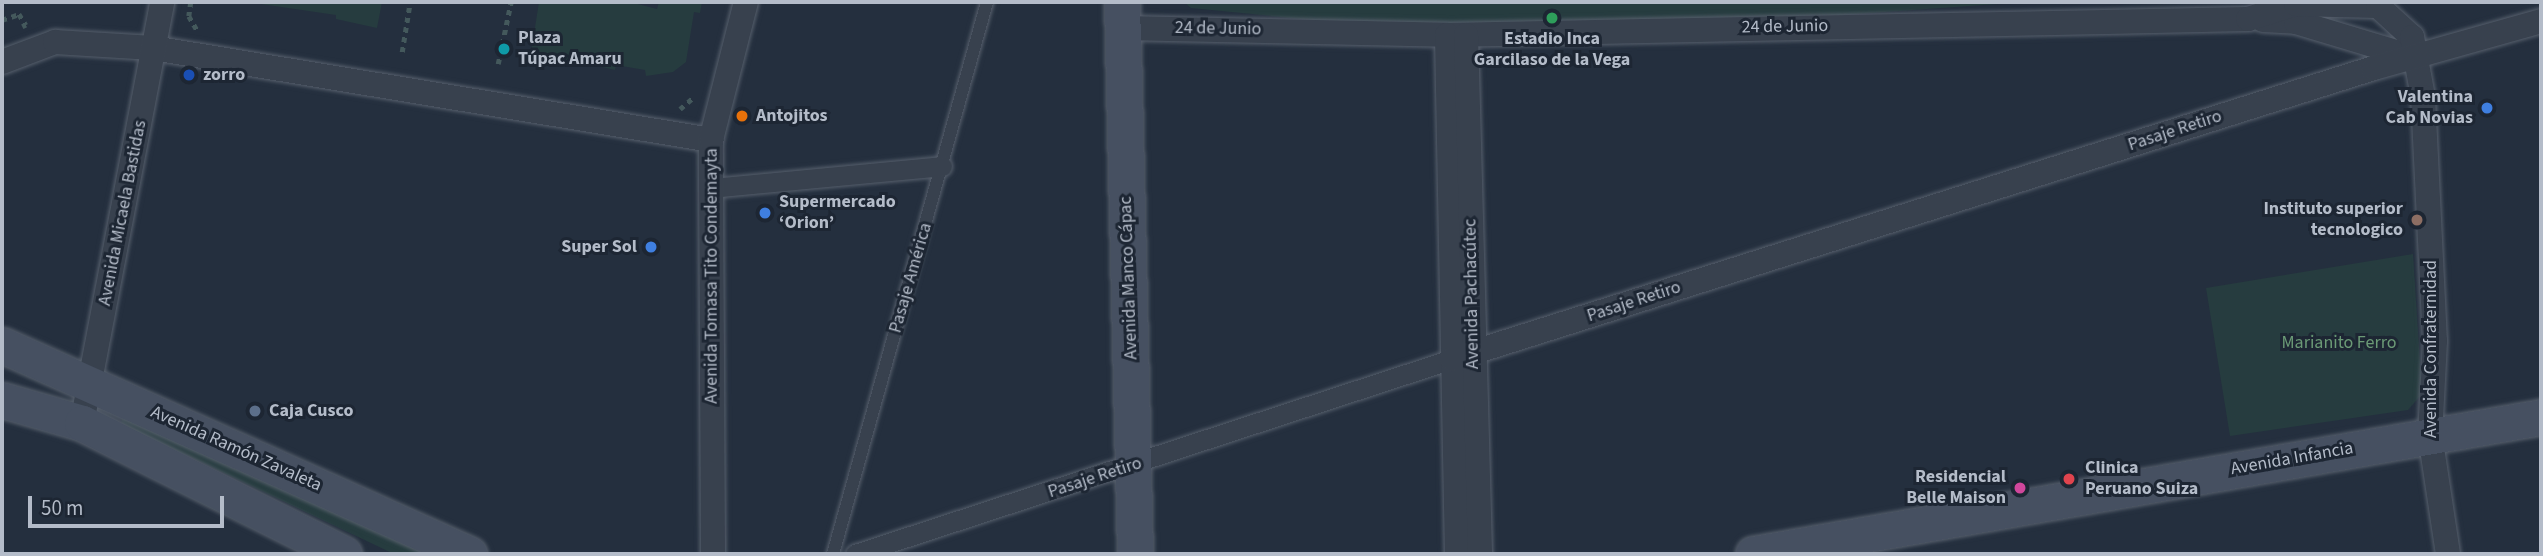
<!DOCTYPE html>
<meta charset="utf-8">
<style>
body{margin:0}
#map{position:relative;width:2543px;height:556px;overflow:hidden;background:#242f3e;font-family:"Source Sans 3",sans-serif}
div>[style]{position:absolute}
.green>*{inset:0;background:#263c3f}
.path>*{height:4.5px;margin-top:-2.25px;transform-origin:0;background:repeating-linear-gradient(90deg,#44595c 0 5px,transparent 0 10px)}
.roads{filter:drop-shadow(0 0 2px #565f6c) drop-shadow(0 0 2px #565f6c)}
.service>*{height:12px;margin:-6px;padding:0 6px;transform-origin:6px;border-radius:6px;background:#38414e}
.pedestrian>*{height:19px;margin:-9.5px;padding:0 9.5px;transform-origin:9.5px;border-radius:9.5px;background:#38414e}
.minor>*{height:24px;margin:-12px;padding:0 12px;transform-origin:12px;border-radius:12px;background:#38414e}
.secondary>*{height:35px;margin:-17.5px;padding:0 17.5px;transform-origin:17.5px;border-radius:17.5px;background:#465061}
.dots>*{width:19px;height:19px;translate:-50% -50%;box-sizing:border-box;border:4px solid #1d2633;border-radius:50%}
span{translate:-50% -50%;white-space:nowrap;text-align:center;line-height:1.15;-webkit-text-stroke:6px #1d2633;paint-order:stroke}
.street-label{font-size:18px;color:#b4bcc9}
.poi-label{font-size:18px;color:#b4bcc9;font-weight:700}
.left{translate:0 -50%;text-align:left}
.right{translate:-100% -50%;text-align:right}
.park-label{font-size:18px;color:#6b9a76}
.frame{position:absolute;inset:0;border:4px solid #b4bcc9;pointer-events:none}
.scale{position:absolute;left:28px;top:496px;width:196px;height:32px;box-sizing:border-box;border:4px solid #b4bcc9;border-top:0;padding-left:9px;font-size:21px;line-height:24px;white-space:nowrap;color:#b4bcc9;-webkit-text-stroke:5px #1d2633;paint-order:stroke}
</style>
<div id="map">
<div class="green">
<i style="clip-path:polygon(248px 2px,382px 2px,377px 28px,336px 19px,336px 15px)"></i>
<i style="clip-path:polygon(539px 2px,630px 2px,657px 9px,659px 2px,702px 2px,700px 13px,694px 12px,686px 62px,673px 72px,646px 76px,645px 70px,616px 65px,615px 70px,598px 66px,597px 61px,571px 56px,569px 61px,531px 53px)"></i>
<i style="clip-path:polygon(1184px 2px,2026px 2px,1645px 29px,1391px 28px,1191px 8px)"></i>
<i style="clip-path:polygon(2413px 254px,2422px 394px,2408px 410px,2230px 436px,2206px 288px)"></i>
<i style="clip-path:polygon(125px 406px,434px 554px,394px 554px,121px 424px)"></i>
</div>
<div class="path">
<i style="left:191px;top:2px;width:14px;rotate:98deg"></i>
<i style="left:189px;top:16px;width:16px;rotate:60deg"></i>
<i style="left:2px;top:20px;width:18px;rotate:-19deg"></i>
<i style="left:19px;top:14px;width:13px;rotate:58deg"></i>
<i style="left:26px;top:25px;width:4px;rotate:153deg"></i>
<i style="left:402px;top:52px;width:51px;rotate:-80.9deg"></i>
<i style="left:498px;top:64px;width:63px;rotate:-78.2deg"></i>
<i style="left:680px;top:109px;width:18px;rotate:-41deg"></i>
</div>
<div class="roads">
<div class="service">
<i style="left:833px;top:554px;width:573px;rotate:-74.41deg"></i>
</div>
<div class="pedestrian">
<i style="left:711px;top:188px;width:232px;rotate:-5.4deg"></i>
<i style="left:855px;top:554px;width:628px;rotate:-18.09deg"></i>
</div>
<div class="minor">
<i style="left:2263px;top:20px;width:33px;rotate:3deg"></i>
<i style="left:2296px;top:22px;width:125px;rotate:16.7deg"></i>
<i style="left:1122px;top:28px;width:325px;rotate:1.2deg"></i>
<i style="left:1447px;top:35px;width:801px;rotate:-1.14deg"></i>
<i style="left:2248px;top:19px;width:50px;rotate:-17.4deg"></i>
<i style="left:2296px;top:4px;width:82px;rotate:1.4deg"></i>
<i style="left:2378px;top:6px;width:46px;rotate:42.4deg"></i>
<i style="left:2412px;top:37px;width:61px;rotate:79.6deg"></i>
<i style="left:2423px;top:97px;width:244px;rotate:87.2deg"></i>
<i style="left:2435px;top:341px;width:94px;rotate:93deg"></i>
<i style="left:2430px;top:435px;width:120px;rotate:81.4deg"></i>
<i style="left:1447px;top:35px;width:519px;rotate:88.9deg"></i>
<i style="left:1466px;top:35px;width:519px;rotate:88.45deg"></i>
<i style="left:2px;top:62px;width:57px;rotate:-20.7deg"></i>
<i style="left:55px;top:42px;width:98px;rotate:3.5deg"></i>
<i style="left:153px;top:48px;width:566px;rotate:9.36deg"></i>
<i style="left:1452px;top:359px;width:967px;rotate:-17.52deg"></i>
<i style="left:2374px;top:68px;width:173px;rotate:-15.7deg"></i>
<i style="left:82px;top:423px;width:429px;rotate:-79.2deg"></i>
<i style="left:713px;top:554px;width:414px;rotate:-90.3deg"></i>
<i style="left:711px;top:140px;width:142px;rotate:-75.8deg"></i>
</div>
<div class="secondary">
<i style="left:1122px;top:2px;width:552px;rotate:88.65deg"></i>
<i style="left:2px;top:345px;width:512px;rotate:24.11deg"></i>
<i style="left:2px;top:400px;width:83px;rotate:16deg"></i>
<i style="left:82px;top:423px;width:293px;rotate:26.6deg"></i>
<i style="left:1753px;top:554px;width:800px;rotate:-9.86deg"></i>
</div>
</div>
<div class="dots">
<i style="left:1552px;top:18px;background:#2e9e5b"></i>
<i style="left:504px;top:49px;background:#0f9aa8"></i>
<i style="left:189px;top:75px;background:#1a4fb4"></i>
<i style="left:2487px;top:108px;background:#3f7fe0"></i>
<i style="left:742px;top:116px;background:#e8710a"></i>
<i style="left:765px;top:213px;background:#3f7fe0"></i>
<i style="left:2417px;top:220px;background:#8d6e63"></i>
<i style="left:651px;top:247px;background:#3f7fe0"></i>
<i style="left:255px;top:411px;background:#5c6f8a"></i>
<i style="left:2069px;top:479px;background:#e0444e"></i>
<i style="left:2020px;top:488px;background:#d1479c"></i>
</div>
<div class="street-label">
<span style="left:1785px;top:27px;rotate:-1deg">24 de Junio</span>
<span style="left:1218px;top:29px;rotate:1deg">24 de Junio</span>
<span style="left:2175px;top:131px;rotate:-18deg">Pasaje Retiro</span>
<span style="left:123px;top:213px;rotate:-79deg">Avenida Micaela Bastidas</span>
<span style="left:712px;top:276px;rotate:-90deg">Avenida Tomasa Tito Condemayta</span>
<span style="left:911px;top:278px;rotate:-74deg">Pasaje América</span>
<span style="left:1129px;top:278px;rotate:-92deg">Avenida Manco Cápac</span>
<span style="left:1472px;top:294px;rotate:-91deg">Avenida Pachacútec</span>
<span style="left:1634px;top:302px;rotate:-18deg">Pasaje Retiro</span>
<span style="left:2431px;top:349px;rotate:-90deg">Avenida Confraternidad</span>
<span style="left:236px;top:449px;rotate:24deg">Avenida Ramón Zavaleta</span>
<span style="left:2292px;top:459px;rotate:-10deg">Avenida Infancia</span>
<span style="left:1095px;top:478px;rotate:-18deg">Pasaje Retiro</span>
</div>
<div class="poi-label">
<span class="left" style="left:518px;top:49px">Plaza<br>Túpac Amaru</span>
<span style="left:1552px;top:50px">Estadio Inca<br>Garcilaso de la Vega</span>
<span class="left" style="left:203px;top:75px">zorro</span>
<span class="right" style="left:2473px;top:108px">Valentina<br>Cab Novias</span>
<span class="left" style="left:756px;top:116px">Antojitos</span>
<span class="left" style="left:779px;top:213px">Supermercado<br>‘Orion’</span>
<span class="right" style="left:2403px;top:220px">Instituto superior<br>tecnologico</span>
<span class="right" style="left:637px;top:247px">Super Sol</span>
<span class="left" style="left:269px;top:411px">Caja Cusco</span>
<span class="left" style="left:2085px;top:479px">Clinica<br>Peruano Suiza</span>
<span class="right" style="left:2006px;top:488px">Residencial<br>Belle Maison</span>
</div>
<div class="park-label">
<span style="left:2339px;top:343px">Marianito Ferro</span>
</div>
<div class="frame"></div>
<div class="scale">50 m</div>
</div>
